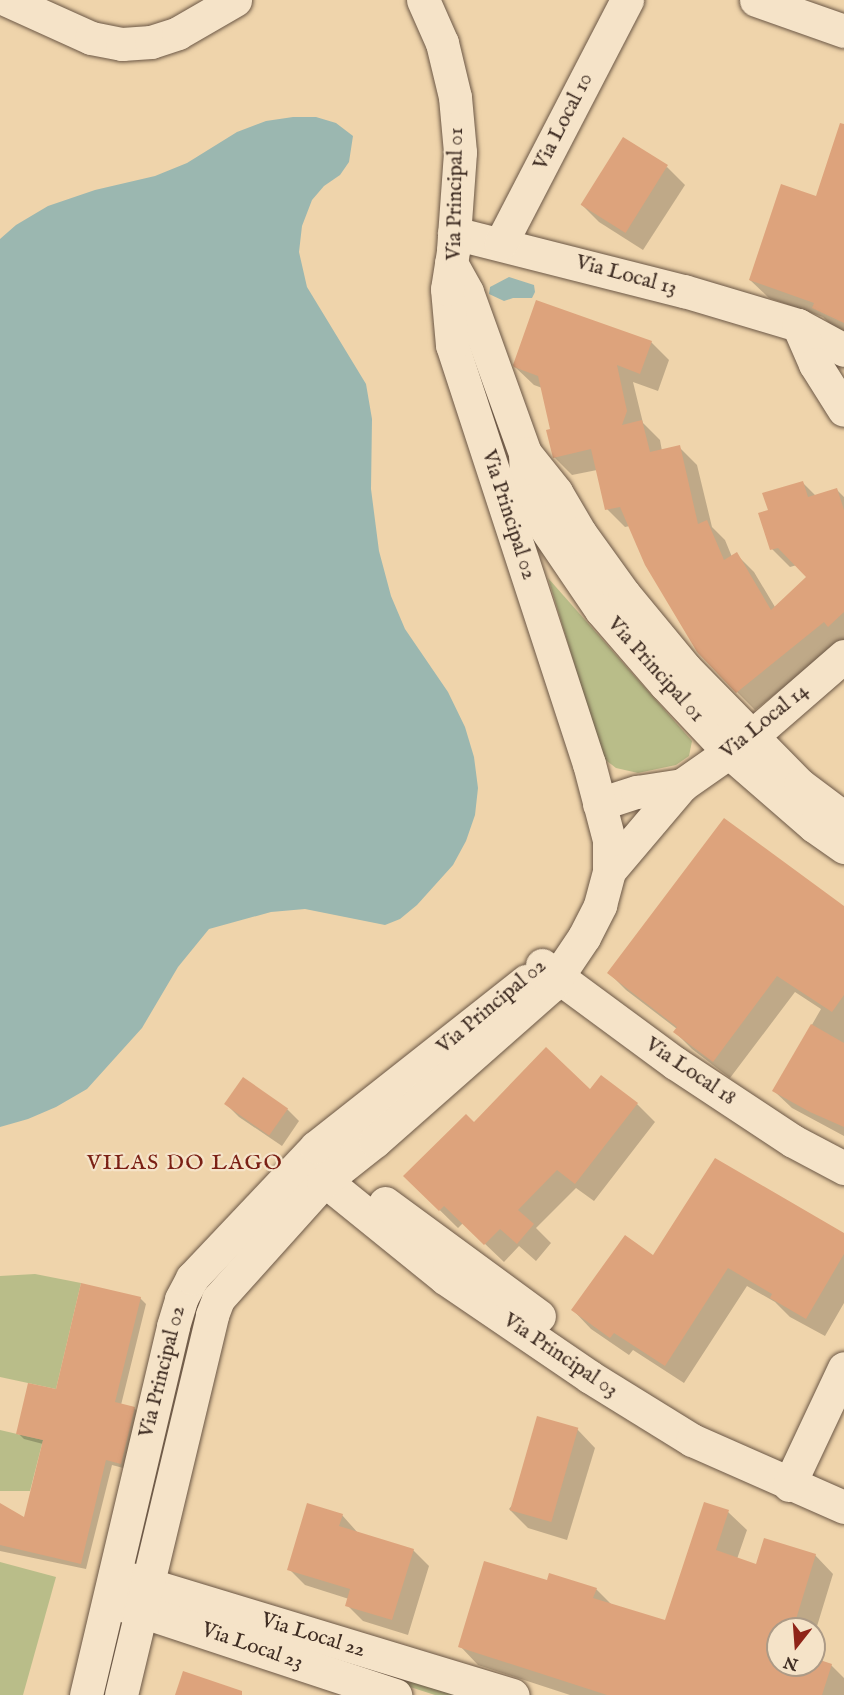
<!DOCTYPE html>
<style>
body{margin:0}
#map{position:relative;width:844px;height:1695px;overflow:hidden;background:#efd4ab;font-family:"IM FELL English",serif}
div>[style]{position:absolute}
.green>*{inset:0;background:#b9bd89}
.water>*{inset:0;background:#9bb7b0}
.shadow>*{inset:0;background:#0003}
.building>*{inset:0;background:#dda37c;transform-origin:0 0}
.roads{filter:drop-shadow(0 0 2px #6b5745) drop-shadow(0 0 2px #6b5745)}
.minor>*{height:33px;margin:-16.5px;padding:0 16.5px;transform-origin:16.5px;border-radius:16.5px;background:#f5e3c8}
span{translate:-50% -50%;white-space:nowrap;text-align:center;line-height:1.15;-webkit-text-stroke:4.5px #f5e3c8;paint-order:stroke}
.street-label{font-size:21px;color:#3f2d23}
.neighbourhood-label{font-size:22px;color:#7a1f14;letter-spacing:1.5px}
.north{position:absolute;left:766px;top:1617px;width:60px;height:60px;box-sizing:border-box;background:#f5e3c8;border:2px solid #ac9a86;border-radius:50%;rotate:197deg;font-size:16px;font-weight:700;line-height:24px;text-align:center;color:#3f2d23}
.north::after{content:'';display:block;margin:auto;width:21px;height:27px;background:#8f2418;clip-path:polygon(50% 0,100% 100%,50% 72%,0 100%)}
</style>
<div id="map">
<div class="green">
<i style="clip-path:polygon(548px 578px,692px 741px,689px 756px,676px 765px,638px 773px,616px 768px,603px 758px)"></i>
<i style="clip-path:polygon(35px 1274px,81px 1283px,56px 1389px,0 1377px,0 1276px)"></i>
<i style="clip-path:polygon(0 1430px,43px 1440px,30px 1491px,0 1491px)"></i>
<i style="clip-path:polygon(0 1562px,56px 1577px,23px 1695px,0 1695px)"></i>
<i style="clip-path:polygon(372px 1666px,468px 1695px,435px 1695px,370px 1674px)"></i>
</div>
<div class="water">
<i style="clip-path:polygon(293px 117px,316px 117px,336px 123px,353px 136px,349px 162px,340px 175px,324px 186px,312px 200px,302px 226px,299px 252px,307px 287px,366px 384px,372px 419px,371px 489px,379px 551px,391px 596px,405px 629px,448px 692px,465px 727px,474px 757px,478px 788px,475px 815px,466px 841px,453px 865px,417px 905px,400px 919px,385px 925px,305px 909px,271px 912px,209px 929px,178px 967px,142px 1028px,87px 1089px,56px 1107px,28px 1119px,0 1127px,0 239px,16px 225px,48px 206px,95px 190px,155px 176px,187px 163px,237px 132px,266px 121px)"></i>
<i style="clip-path:polygon(509px 277px,534px 285px,535px 292px,532px 298px,513px 298px,504px 301px,489px 294px,490px 287px)"></i>
</div>
<div class="shadow">
<i style="clip-path:polygon(667px 167px,685px 185px,643px 250px,599px 222px,581px 204px)"></i>
<i style="clip-path:polygon(844px 218px,844px 331px,832px 326px,823px 317px,769px 298px,750px 280px)"></i>
<i style="clip-path:polygon(651px 342px,669px 360px,658px 391px,633px 382px,643px 423px,660px 440px,662px 451px,679px 447px,697px 465px,712px 527px,725px 540px,732px 557px,736px 554px,754px 572px,775px 607px,808px 577px,797px 565px,790px 567px,772px 549px,770px 510px,802px 482px,816px 496px,837px 490px,844px 497px,844px 640px,755px 710px,737px 692px,630px 526px,625px 527px,607px 509px,597px 470px,572px 475px,554px 457px,578px 401px,534px 385px,515px 367px)"></i>
<i style="clip-path:polygon(844px 908px,844px 1136px,792px 1108px,774px 1091px,821px 1009px,795px 992px,730px 1078px,692px 1049px,675px 1032px,677px 1029px,626px 990px,609px 973px)"></i>
<i style="clip-path:polygon(591px 1091px,637px 1104px,655px 1122px,594px 1201px,576px 1188px,536px 1228px,551px 1243px,536px 1261px,519px 1246px,504px 1262px,463px 1223px,458px 1228px,405px 1176px,474px 1124px)"></i>
<i style="clip-path:polygon(226px 1104px,287px 1109px,299px 1121px,282px 1146px,239px 1117px)"></i>
<i style="clip-path:polygon(844px 1234px,844px 1303px,825px 1336px,790px 1317px,775px 1302px,747px 1286px,684px 1383px,633px 1350px,629px 1355px,591px 1329px,573px 1310px,654px 1257px)"></i>
<i style="clip-path:polygon(140px 1298px,146px 1304px,121px 1405px,134px 1408px,140px 1414px,127px 1469px,112px 1465px,86px 1569px,0 1551px,0 1505px,25px 1519px,43px 1444px,24px 1439px,18px 1433px)"></i>
<i style="clip-path:polygon(577px 1429px,595px 1448px,567px 1540px,528px 1528px,509px 1509px)"></i>
<i style="clip-path:polygon(705px 1504px,728px 1512px,747px 1530px,737px 1559px,757px 1566px,815px 1555px,833px 1574px,814px 1636px,814px 1629px,778px 1629px,778px 1665px,814px 1665px,814px 1660px,831px 1665px,844px 1678px,844px 1695px,570px 1695px,478px 1665px,460px 1646px,548px 1582px,596px 1589px,613px 1606px,666px 1622px)"></i>
<i style="clip-path:polygon(342px 1515px,358px 1533px,413px 1550px,429px 1566px,408px 1635px,363px 1621px,347px 1605px,349px 1599px,305px 1585px,289px 1569px)"></i>
</div>
<div class="building">
<i style="clip-path:polygon(840px 123px,844px 124px,844px 323px,812px 308px,814px 303px,749px 280px,781px 184px,816px 196px)"></i>
<i style="left:623px;top:137px;width:53px;height:80px;rotate:32deg"></i>
<i style="clip-path:polygon(536px 300px,652px 341px,640px 374px,617px 365px,627px 411px,622px 425px,642px 420px,650px 452px,680px 445px,698px 524px,707px 520px,724px 560px,737px 552px,771px 610px,806px 577px,778px 548px,770px 550px,758px 513px,768px 510px,762px 493px,803px 481px,808px 497px,837px 488px,844px 510px,844px 612px,828px 627px,824px 622px,736px 693px,697px 652px,645px 565px,620px 507px,605px 510px,591px 449px,553px 458px,546px 430px,550px 429px,538px 376px,514px 367px,513px 365px)"></i>
<i style="clip-path:polygon(724px 818px,844px 906px,844px 995px,832px 1012px,777px 976px,713px 1062px,673px 1032px,677px 1027px,607px 973px)"></i>
<i style="clip-path:polygon(811px 1024px,844px 1043px,844px 1127px,810px 1112px,772px 1091px)"></i>
<i style="clip-path:polygon(546px 1047px,590px 1089px,601px 1075px,638px 1103px,575px 1184px,557px 1170px,518px 1210px,534px 1224px,517px 1244px,500px 1229px,484px 1245px,444px 1206px,439px 1211px,403px 1176px,466px 1114px,474px 1122px)"></i>
<i style="left:243px;top:1077px;width:55px;height:33px;rotate:35deg"></i>
<i style="clip-path:polygon(715px 1158px,844px 1233px,844px 1254px,806px 1319px,770px 1298px,772px 1294px,728px 1268px,665px 1366px,614px 1333px,610px 1338px,571px 1310px,625px 1235px,653px 1255px)"></i>
<i style="clip-path:polygon(81px 1283px,141px 1297px,115px 1402px,135px 1407px,121px 1464px,106px 1460px,81px 1564px,0 1545px,0 1503px,24px 1517px,43px 1440px,16px 1434px,28px 1383px,56px 1389px)"></i>
<i style="left:537px;top:1416px;width:43px;height:98px;rotate:16deg"></i>
<i style="clip-path:polygon(704px 1502px,729px 1510px,716px 1550px,756px 1564px,764px 1538px,816px 1554px,793px 1629px,778px 1629px,778px 1665px,814px 1665px,814px 1658px,832px 1664px,822px 1695px,607px 1695px,458px 1647px,484px 1561px,547px 1580px,549px 1573px,597px 1588px,593px 1598px,665px 1620px)"></i>
<i style="clip-path:polygon(307px 1503px,343px 1514px,339px 1526px,414px 1549px,392px 1620px,345px 1606px,350px 1589px,287px 1570px)"></i>
<i style="clip-path:polygon(183px 1671px,242px 1691px,242px 1695px,175px 1695px)"></i>
</div>
<div class="roads">
<div class="minor">
<i style="left:7px;top:0;width:92px;rotate:24.3deg"></i>
<i style="left:91px;top:38px;width:32px;rotate:11deg"></i>
<i style="left:122px;top:44px;width:29px;rotate:-4deg"></i>
<i style="left:151px;top:42px;width:28px;rotate:-18deg"></i>
<i style="left:178px;top:33px;width:66px;rotate:-30.1deg"></i>
<i style="left:756px;top:0;width:93px;rotate:19.4deg"></i>
<i style="left:454px;top:233px;width:237px;rotate:14.2deg"></i>
<i style="left:684px;top:291px;width:119px;rotate:16.6deg"></i>
<i style="left:798px;top:325px;width:52px;rotate:28.5deg"></i>
<i style="left:501px;top:243px;width:274px;rotate:-62.6deg"></i>
<i style="left:451px;top:263px;width:33px;rotate:61deg"></i>
<i style="left:467px;top:292px;width:171px;rotate:70.2deg"></i>
<i style="left:525px;top:453px;width:48px;rotate:87.6deg"></i>
<i style="left:527px;top:501px;width:132px;rotate:55.8deg"></i>
<i style="left:601px;top:610px;width:98px;rotate:49.1deg"></i>
<i style="left:665px;top:684px;width:95px;rotate:46.7deg"></i>
<i style="left:730px;top:753px;width:111px;rotate:41deg"></i>
<i style="left:814px;top:826px;width:37px;rotate:35deg"></i>
<i style="left:798px;top:325px;width:43px;rotate:66.4deg"></i>
<i style="left:815px;top:364px;width:54px;rotate:57.8deg"></i>
<i style="left:525px;top:453px;width:50px;rotate:51.5deg"></i>
<i style="left:556px;top:492px;width:48px;rotate:59.7deg"></i>
<i style="left:580px;top:533px;width:75px;rotate:54.2deg"></i>
<i style="left:624px;top:594px;width:96px;rotate:50.5deg"></i>
<i style="left:685px;top:668px;width:164px;rotate:45.5deg"></i>
<i style="left:800px;top:785px;width:55px;rotate:36.9deg"></i>
<i style="left:599px;top:804px;width:40px;rotate:-18deg"></i>
<i style="left:637px;top:792px;width:46px;rotate:-8.8deg"></i>
<i style="left:609px;top:871px;width:113px;rotate:-49.7deg"></i>
<i style="left:682px;top:785px;width:85px;rotate:-35deg"></i>
<i style="left:752px;top:736px;width:122px;rotate:-41deg"></i>
<i style="left:542px;top:965px;width:165px;rotate:36.4deg"></i>
<i style="left:675px;top:1063px;width:141px;rotate:33.5deg"></i>
<i style="left:793px;top:1141px;width:58px;rotate:27.9deg"></i>
<i style="left:308px;top:1167px;width:176px;rotate:39deg"></i>
<i style="left:445px;top:1278px;width:176px;rotate:34.3deg"></i>
<i style="left:590px;top:1377px;width:120px;rotate:31.7deg"></i>
<i style="left:692px;top:1440px;width:166px;rotate:23.8deg"></i>
<i style="left:385px;top:1203px;width:191px;rotate:36.3deg"></i>
<i style="left:789px;top:1485px;width:129px;rotate:-64.8deg"></i>
<i style="left:127px;top:1578px;width:403px;rotate:16.9deg"></i>
<i style="left:120px;top:1604px;width:290px;rotate:18.3deg"></i>
<i style="left:86px;top:1695px;width:379px;rotate:-76.7deg"></i>
<i style="left:173px;top:1326px;width:28px;rotate:-73deg"></i>
<i style="left:181px;top:1299px;width:24px;rotate:-62deg"></i>
<i style="left:192px;top:1278px;width:180px;rotate:-46.6deg"></i>
<i style="left:316px;top:1147px;width:268px;rotate:-38.3deg"></i>
<i style="left:121px;top:1695px;width:391px;rotate:-76.5deg"></i>
<i style="left:212px;top:1315px;width:17px;rotate:-69deg"></i>
<i style="left:218px;top:1299px;width:157px;rotate:-48.1deg"></i>
<i style="left:323px;top:1182px;width:66px;rotate:-38.3deg"></i>
<i style="left:375px;top:1141px;width:235px;rotate:-41.4deg"></i>
<i style="left:551px;top:986px;width:59px;rotate:-56deg"></i>
<i style="left:584px;top:937px;width:36px;rotate:-63deg"></i>
<i style="left:600px;top:905px;width:35px;rotate:-75deg"></i>
<i style="left:609px;top:871px;width:31px;rotate:-90deg"></i>
<i style="left:609px;top:840px;width:79px;rotate:-104.7deg"></i>
<i style="left:589px;top:764px;width:441px;rotate:-108.1deg"></i>
<i style="left:452px;top:345px;width:56px;rotate:-95.1deg"></i>
<i style="left:447px;top:289px;width:39px;rotate:-81deg"></i>
<i style="left:453px;top:250px;width:98px;rotate:-85.9deg"></i>
<i style="left:460px;top:152px;width:55px;rotate:-95.2deg"></i>
<i style="left:455px;top:97px;width:56px;rotate:-103.5deg"></i>
<i style="left:442px;top:43px;width:47px;rotate:-113.8deg"></i>
</div>
</div>
<div class="street-label">
<span style="left:564px;top:122px;rotate:-63deg">Via Local 10</span>
<span style="left:456px;top:194px;rotate:-89deg">Via Principal 01</span>
<span style="left:626px;top:276px;rotate:15deg">Via Local 13</span>
<span style="left:508px;top:515px;rotate:72deg">Via Principal 02</span>
<span style="left:655px;top:670px;rotate:48deg">Via Principal 01</span>
<span style="left:765px;top:722px;rotate:-39deg">Via Local 14</span>
<span style="left:492px;top:1007px;rotate:-40deg">Via Principal 02</span>
<span style="left:690px;top:1072px;rotate:34deg">Via Local 18</span>
<span style="left:560px;top:1356px;rotate:34deg">Via Principal 03</span>
<span style="left:163px;top:1372px;rotate:-76deg">Via Principal 02</span>
<span style="left:313px;top:1636px;rotate:17deg">Via Local 22</span>
<span style="left:252px;top:1647px;rotate:19deg">Via Local 23</span>
</div>
<div class="neighbourhood-label">
<span style="left:185px;top:1164px">VILAS DO LAGO</span>
</div>
<div class="north">N</div>
</div>
